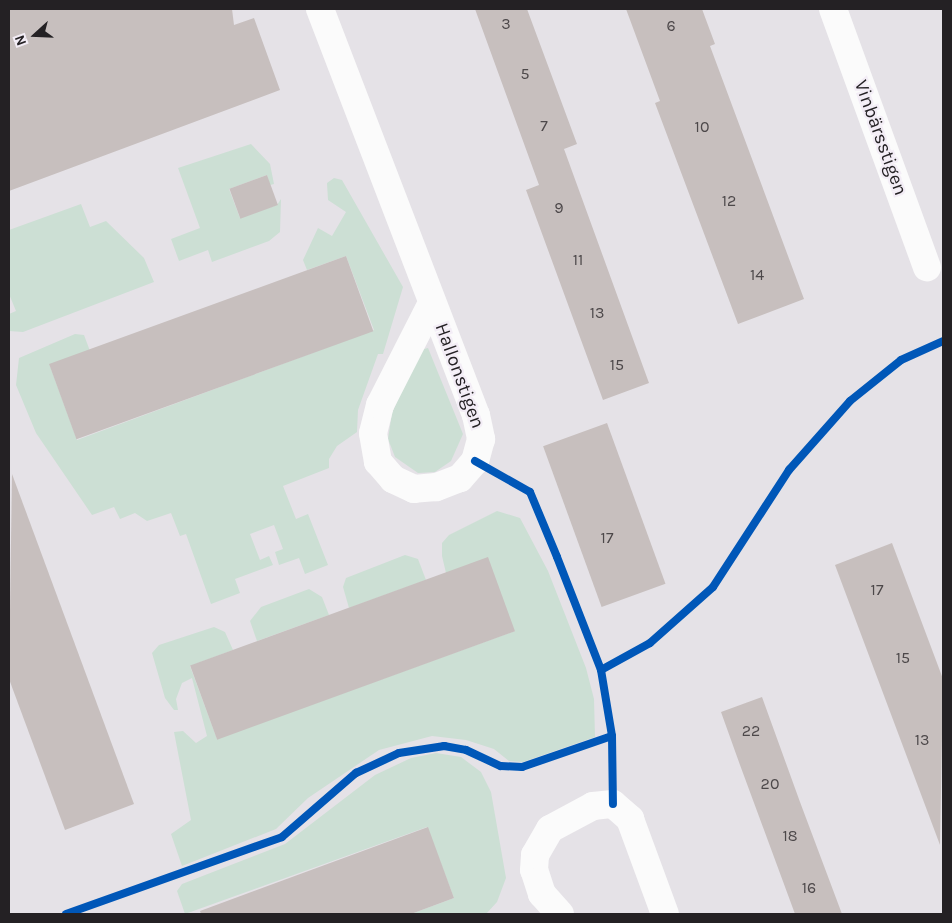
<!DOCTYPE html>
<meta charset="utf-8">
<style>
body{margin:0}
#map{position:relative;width:952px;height:923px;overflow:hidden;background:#e5e2e7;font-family:Karla,sans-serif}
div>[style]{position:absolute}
.green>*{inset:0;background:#ccdfd4}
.building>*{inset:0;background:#c7bfbe;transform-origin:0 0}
.minor>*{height:28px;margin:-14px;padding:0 14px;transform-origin:14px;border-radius:14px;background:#fbfbfb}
.cycleway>*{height:8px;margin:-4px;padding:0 4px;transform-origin:4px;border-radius:4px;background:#0057b8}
span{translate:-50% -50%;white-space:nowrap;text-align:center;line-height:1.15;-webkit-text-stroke:4.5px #f3edf6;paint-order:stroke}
.number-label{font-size:16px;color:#4d484a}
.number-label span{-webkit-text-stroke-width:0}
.street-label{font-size:19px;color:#242124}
.frame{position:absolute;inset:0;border:10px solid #242124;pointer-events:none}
.north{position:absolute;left:10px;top:10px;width:50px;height:50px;-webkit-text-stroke:4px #f3edf6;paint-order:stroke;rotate:250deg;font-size:14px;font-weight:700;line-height:20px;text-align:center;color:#242124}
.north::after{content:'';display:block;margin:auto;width:18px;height:22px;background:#242124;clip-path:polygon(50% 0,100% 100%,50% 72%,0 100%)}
</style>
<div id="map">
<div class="green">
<i style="clip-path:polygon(251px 144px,270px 164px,274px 184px,270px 185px,267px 175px,229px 189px,240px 218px,277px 205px,281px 199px,280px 232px,269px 241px,212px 262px,208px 250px,179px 261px,171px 239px,200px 228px,178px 168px)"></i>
<i style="clip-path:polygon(334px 178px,342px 180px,403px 287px,383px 354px,378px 354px,358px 410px,357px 432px,337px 446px,329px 459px,329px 468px,283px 486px,296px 519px,308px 514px,328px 565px,305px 574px,299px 558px,279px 565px,275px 552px,283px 549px,274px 525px,250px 534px,260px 560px,269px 556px,273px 565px,235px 579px,240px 593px,211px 604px,186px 534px,180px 536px,171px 513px,147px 521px,135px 513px,120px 519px,114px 507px,92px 515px,36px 433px,16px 385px,19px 358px,75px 334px,84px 335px,90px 351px,50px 366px,77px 440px,374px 330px,346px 256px,307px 270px,303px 260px,318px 228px,332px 236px,346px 212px,328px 200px,327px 183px)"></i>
<i style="clip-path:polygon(81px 204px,90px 227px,106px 221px,144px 258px,154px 282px,23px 332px,9px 331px,9px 314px,16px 311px,9px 294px,9px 230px)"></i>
<i style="clip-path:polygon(428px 348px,463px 434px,451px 461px,435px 472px,418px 473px,395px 457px,388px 439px,392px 413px,420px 350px)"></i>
<i style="clip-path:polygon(497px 511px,520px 518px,548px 571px,586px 668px,594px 699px,595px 737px,523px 762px,509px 761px,494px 749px,466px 740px,432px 736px,379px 750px,308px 798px,276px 829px,182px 866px,171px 834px,191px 820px,174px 732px,183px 731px,196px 743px,207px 736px,192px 678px,182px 683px,176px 699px,178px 710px,174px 710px,165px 698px,152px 653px,159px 645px,214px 627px,225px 632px,233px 650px,190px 666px,217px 739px,515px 631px,446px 573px,442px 556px,442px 543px,449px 535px)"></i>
<i style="clip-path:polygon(405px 555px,418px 559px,426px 580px,349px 608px,343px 587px,346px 578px)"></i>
<i style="clip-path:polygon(309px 589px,322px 597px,329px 615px,257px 641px,250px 621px,261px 607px)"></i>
<i style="clip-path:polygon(436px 753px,461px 757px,481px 772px,491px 792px,506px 878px,497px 902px,486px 914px,411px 914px,454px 898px,427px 827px,185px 914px,177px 891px,182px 884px,285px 844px,375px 775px,411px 758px)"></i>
</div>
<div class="building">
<i style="clip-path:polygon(9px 9px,232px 9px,234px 25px,254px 18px,280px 90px,9px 191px)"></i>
<i style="clip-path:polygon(475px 9px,527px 9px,577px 144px,564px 149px,649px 383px,603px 400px,526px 190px,539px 185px)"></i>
<i style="clip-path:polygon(626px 9px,702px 9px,715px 44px,710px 46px,804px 299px,738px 324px,655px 103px,660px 101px)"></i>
<i style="left:267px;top:175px;width:32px;height:40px;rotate:70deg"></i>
<i style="left:346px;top:256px;width:80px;height:316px;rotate:70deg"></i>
<i style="left:607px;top:423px;width:171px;height:68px;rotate:70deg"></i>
<i style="clip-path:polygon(12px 474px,134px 804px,65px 830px,9px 679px)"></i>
<i style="clip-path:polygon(892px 543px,943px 679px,940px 845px,835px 565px)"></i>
<i style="left:488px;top:557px;width:79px;height:317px;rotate:70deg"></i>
<i style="clip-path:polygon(762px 697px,800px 802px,842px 914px,795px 914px,740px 765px,721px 712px)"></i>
<i style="clip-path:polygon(428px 827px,454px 898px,411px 914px,201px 914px,200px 911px)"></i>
</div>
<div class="minor">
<i style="left:320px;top:9px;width:435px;rotate:69deg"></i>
<i style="left:476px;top:415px;width:25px;rotate:78deg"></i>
<i style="left:481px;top:439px;width:23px;rotate:105deg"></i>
<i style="left:475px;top:461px;width:23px;rotate:131deg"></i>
<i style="left:460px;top:478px;width:26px;rotate:159deg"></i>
<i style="left:436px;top:487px;width:22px;rotate:175deg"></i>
<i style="left:414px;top:489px;width:23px;rotate:-155deg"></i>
<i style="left:393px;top:479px;width:23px;rotate:-131deg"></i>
<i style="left:378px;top:462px;width:29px;rotate:-100deg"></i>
<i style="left:373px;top:433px;width:29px;rotate:-76deg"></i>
<i style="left:380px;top:405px;width:114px;rotate:-63deg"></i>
<i style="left:833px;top:9px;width:275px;rotate:70deg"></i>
<i style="left:560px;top:914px;width:27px;rotate:-132deg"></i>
<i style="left:542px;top:894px;width:25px;rotate:-108deg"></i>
<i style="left:534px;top:870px;width:15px;rotate:-86deg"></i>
<i style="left:535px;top:855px;width:30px;rotate:-60deg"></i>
<i style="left:550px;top:829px;width:49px;rotate:-28.1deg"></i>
<i style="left:593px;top:806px;width:20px;rotate:-6deg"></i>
<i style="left:613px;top:804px;width:23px;rotate:41deg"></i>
<i style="left:630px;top:819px;width:101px;rotate:69.8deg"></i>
</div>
<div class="cycleway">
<i style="left:475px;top:461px;width:63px;rotate:29.4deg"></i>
<i style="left:530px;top:492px;width:70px;rotate:67.4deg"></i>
<i style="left:557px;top:557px;width:121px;rotate:68.7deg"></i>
<i style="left:601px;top:670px;width:67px;rotate:80.5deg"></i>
<i style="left:612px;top:736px;width:68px;rotate:89.2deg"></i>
<i style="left:601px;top:670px;width:56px;rotate:-28.9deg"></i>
<i style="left:650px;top:643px;width:84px;rotate:-41.6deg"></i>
<i style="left:713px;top:587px;width:140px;rotate:-57deg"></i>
<i style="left:789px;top:470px;width:92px;rotate:-48.5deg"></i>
<i style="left:850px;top:401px;width:65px;rotate:-38.8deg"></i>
<i style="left:901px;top:360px;width:46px;rotate:-24.3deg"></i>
<i style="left:66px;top:914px;width:229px;rotate:-19.6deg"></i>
<i style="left:282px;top:837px;width:98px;rotate:-40.9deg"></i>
<i style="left:356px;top:773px;width:47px;rotate:-24.9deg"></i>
<i style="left:399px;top:753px;width:46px;rotate:-8.8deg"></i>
<i style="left:444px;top:746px;width:22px;rotate:10deg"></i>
<i style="left:466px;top:750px;width:38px;rotate:25deg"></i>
<i style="left:501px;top:766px;width:21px;rotate:3deg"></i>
<i style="left:522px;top:767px;width:95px;rotate:-19deg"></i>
</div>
<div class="number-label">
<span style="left:506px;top:24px">3</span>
<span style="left:671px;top:26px">6</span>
<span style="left:525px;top:74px">5</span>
<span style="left:544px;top:126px">7</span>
<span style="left:702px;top:127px">10</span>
<span style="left:729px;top:201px">12</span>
<span style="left:559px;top:208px">9</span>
<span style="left:578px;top:260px">11</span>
<span style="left:757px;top:275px">14</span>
<span style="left:597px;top:313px">13</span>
<span style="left:617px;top:365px">15</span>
<span style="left:607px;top:538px">17</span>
<span style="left:877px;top:590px">17</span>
<span style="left:903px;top:658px">15</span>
<span style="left:751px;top:731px">22</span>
<span style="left:922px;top:740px">13</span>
<span style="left:770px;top:784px">20</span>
<span style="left:790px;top:836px">18</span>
<span style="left:809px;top:888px">16</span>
</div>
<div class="street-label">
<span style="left:880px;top:138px;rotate:70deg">Vinbärsstigen</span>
<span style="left:459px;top:376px;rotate:70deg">Hallonstigen</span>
</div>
<div class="frame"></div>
<div class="north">N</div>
</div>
